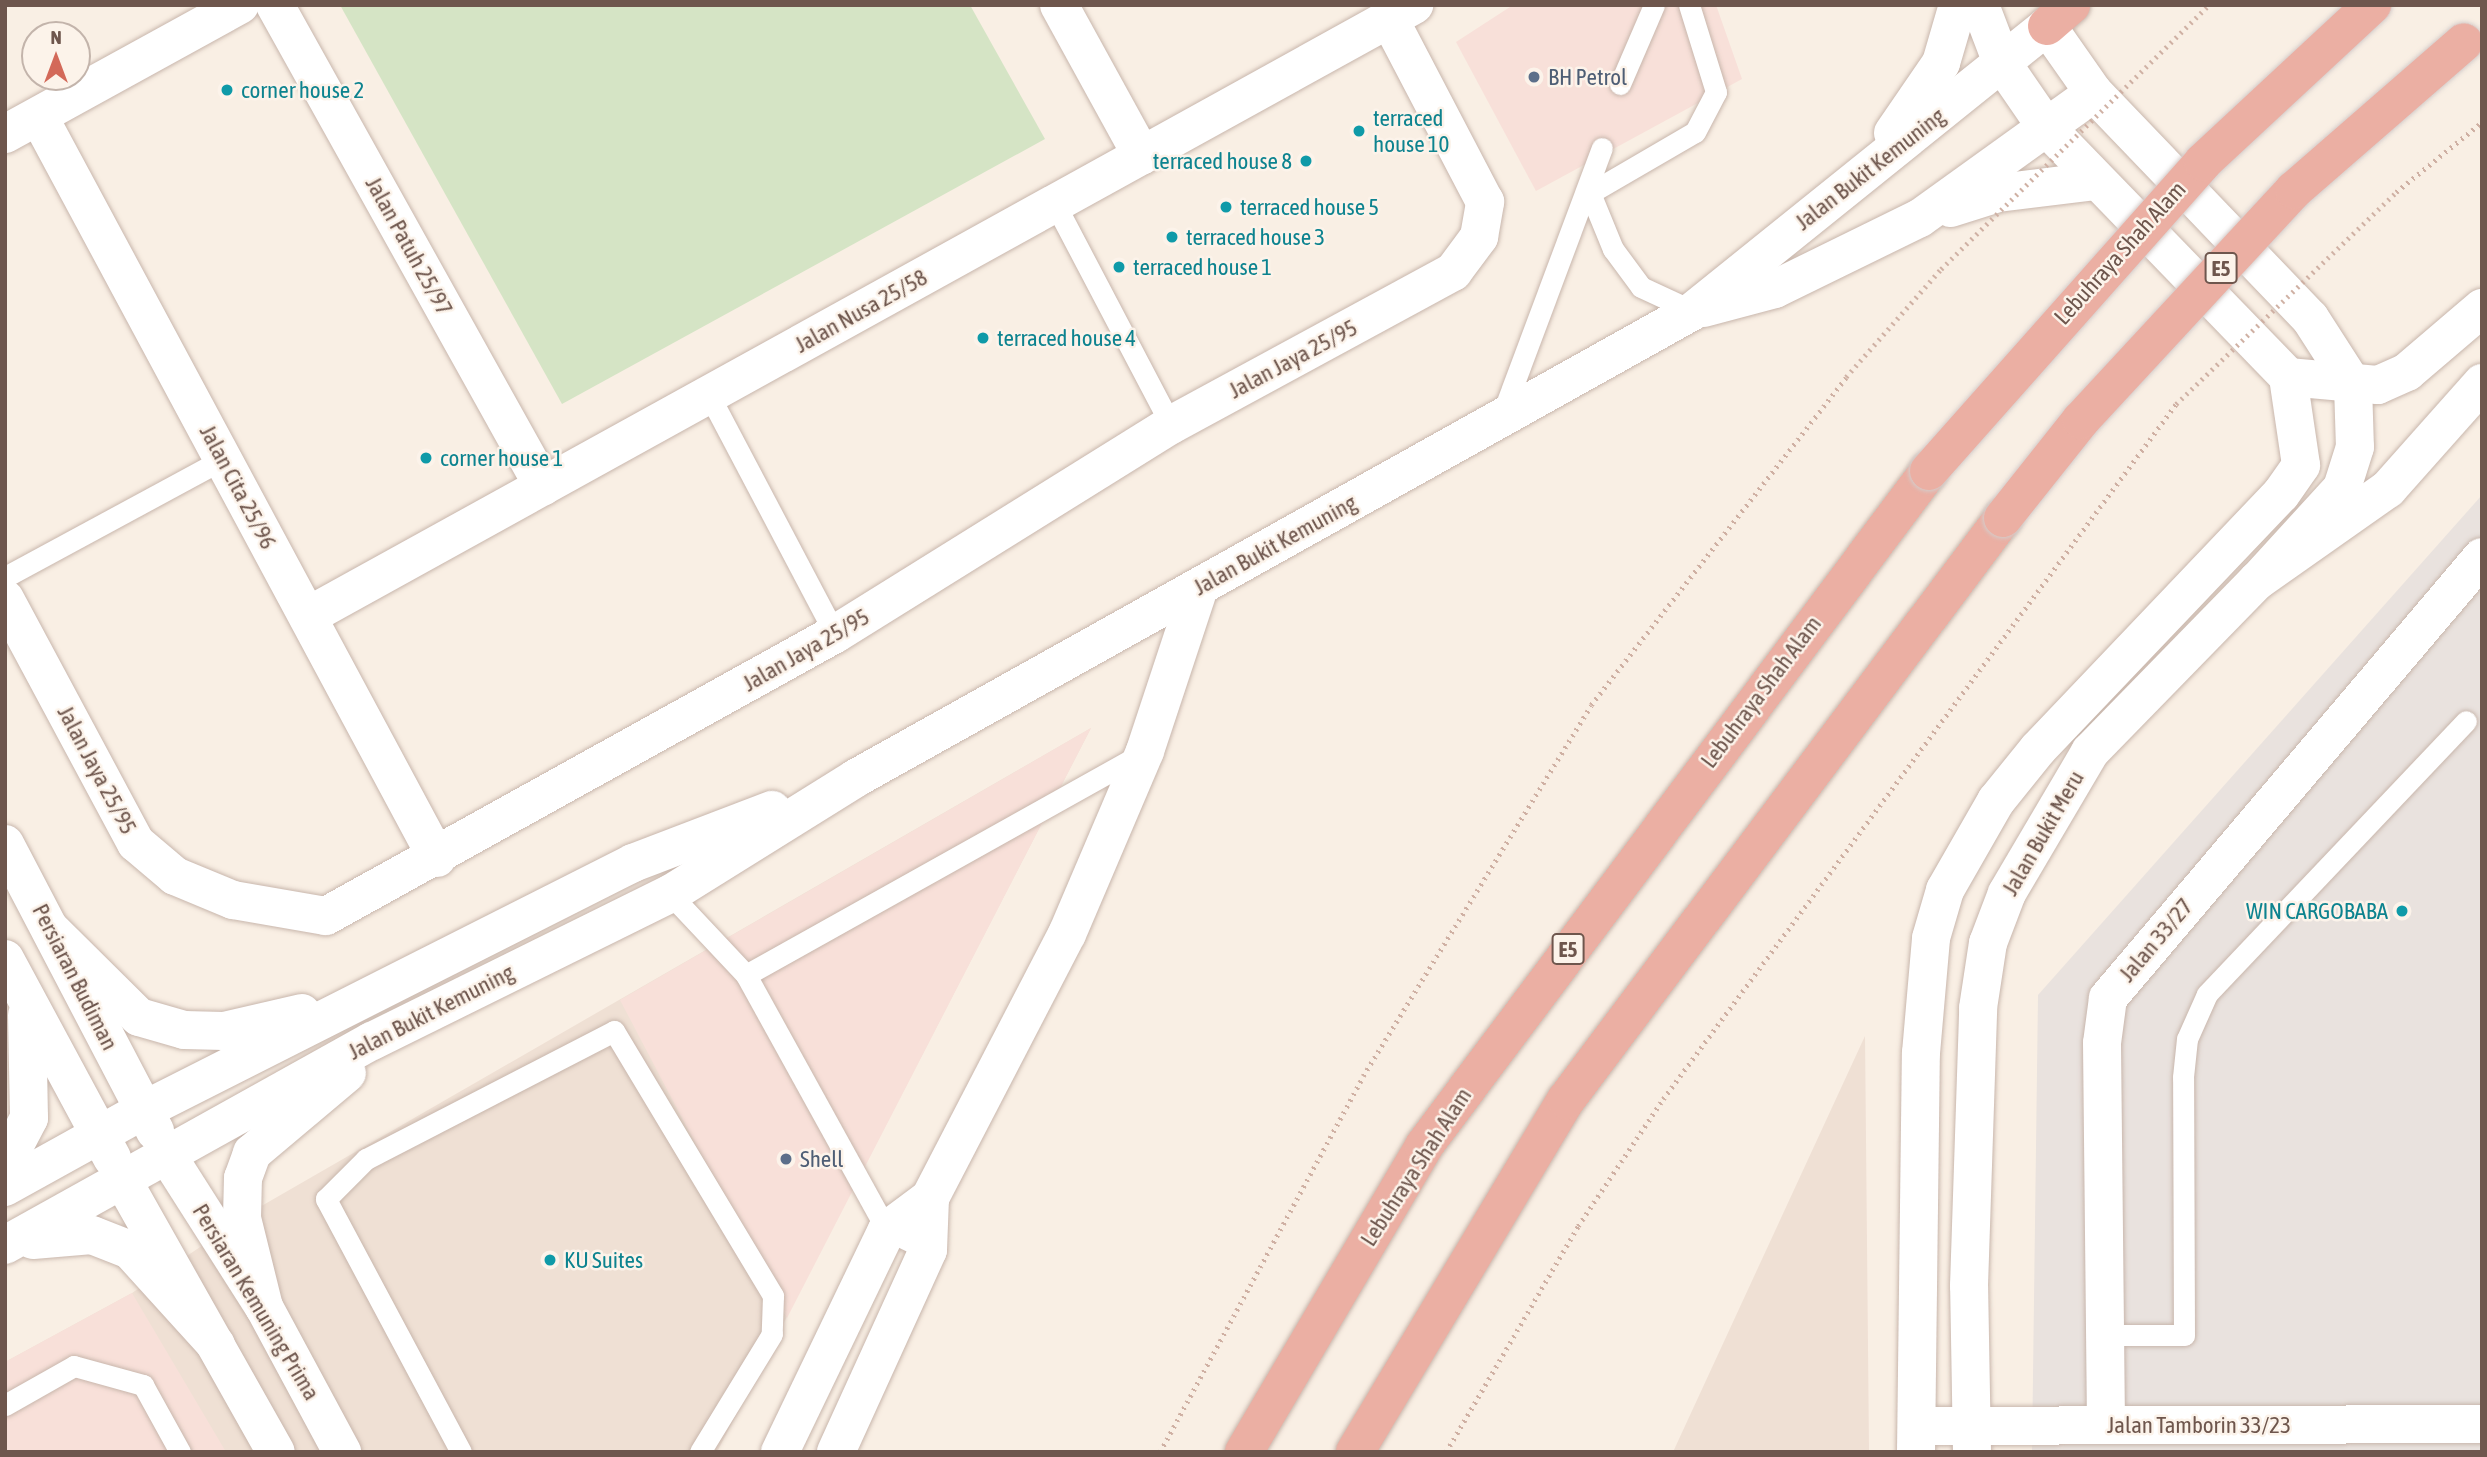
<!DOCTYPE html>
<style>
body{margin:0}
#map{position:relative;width:2487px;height:1457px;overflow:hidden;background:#f9efe4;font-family:"Asap Condensed",sans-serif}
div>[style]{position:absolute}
.residential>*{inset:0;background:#efe0d4}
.commercial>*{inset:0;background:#f8e0d9}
.industrial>*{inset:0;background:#e9e2de}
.green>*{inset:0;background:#d5e4c5}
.path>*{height:4.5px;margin-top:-2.25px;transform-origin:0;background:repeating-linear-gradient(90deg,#cfb0a3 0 2px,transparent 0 7px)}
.roads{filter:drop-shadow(0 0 2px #c8b6ac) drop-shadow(0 0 2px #c8b6ac)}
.service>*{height:21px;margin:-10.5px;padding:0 10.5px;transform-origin:10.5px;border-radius:10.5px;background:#fff}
.minor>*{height:38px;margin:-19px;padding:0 19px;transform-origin:19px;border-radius:19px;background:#fff}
.tertiary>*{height:38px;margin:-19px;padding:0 19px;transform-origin:19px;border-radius:19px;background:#fff}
.secondary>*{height:38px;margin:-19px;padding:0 19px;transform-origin:19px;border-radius:19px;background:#fff}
.motorway>*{height:38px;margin:-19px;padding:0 19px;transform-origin:19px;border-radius:19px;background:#ebafa3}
.path-bridge>*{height:4.5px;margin-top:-2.25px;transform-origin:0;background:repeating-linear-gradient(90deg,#cfb0a3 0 2px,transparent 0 7px)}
.bridges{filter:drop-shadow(0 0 2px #d4ccca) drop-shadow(0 0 2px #d4ccca)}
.motorway-bridge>*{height:38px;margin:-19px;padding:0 19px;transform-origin:19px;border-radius:19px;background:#ebafa3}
.dots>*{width:19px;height:19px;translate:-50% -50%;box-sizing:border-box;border:4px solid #fcf3ea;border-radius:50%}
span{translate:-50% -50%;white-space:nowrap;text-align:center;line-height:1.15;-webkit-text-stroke:5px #fcf3ea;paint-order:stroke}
.shield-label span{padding:2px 5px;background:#fcf3ea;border:2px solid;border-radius:5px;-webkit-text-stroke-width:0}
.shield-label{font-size:21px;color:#6e564d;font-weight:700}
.service-label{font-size:23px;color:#4e5e75}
.left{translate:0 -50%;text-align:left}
.culture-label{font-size:23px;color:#0d838f}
.right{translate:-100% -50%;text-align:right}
.street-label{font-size:23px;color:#6e564d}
.frame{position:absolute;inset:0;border:7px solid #6e564d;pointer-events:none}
.north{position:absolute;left:21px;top:21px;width:70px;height:70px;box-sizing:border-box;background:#fcf3ea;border:2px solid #c3b4ab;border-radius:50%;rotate:0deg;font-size:19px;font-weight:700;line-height:28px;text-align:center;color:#6e564d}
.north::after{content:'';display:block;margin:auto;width:24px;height:32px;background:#d36959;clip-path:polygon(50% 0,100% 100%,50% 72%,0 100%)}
</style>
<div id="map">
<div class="residential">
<i style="clip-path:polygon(1091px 728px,717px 1452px,5px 1452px,5px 1362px,132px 1293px,258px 1208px)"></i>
<i style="clip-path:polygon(1865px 1036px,1869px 1452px,1673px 1452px)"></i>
</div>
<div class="commercial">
<i style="clip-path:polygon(1513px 5px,1716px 5px,1742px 79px,1536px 191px,1456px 42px)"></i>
<i style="clip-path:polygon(1091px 728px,787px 1318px,620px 1000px)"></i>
<i style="clip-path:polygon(132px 1293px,226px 1452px,5px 1452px,5px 1362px)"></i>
</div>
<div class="industrial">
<i style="clip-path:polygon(2482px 495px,2482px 1452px,2032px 1452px,2038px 995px)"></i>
</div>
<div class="green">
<i style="clip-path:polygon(340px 5px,970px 5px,1045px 139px,562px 404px)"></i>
</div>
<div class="path">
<i style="left:2396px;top:192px;width:111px;rotate:-39.1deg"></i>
<i style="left:1160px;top:1452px;width:427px;rotate:-61.6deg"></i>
<i style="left:1363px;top:1076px;width:435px;rotate:-58.4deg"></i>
<i style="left:1591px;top:705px;width:415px;rotate:-52.1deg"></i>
<i style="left:1446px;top:1452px;width:262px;rotate:-59.7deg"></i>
<i style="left:1578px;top:1226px;width:153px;rotate:-56.2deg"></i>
<i style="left:1663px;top:1099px;width:864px;rotate:-53.57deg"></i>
</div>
<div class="roads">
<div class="service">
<i style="left:1620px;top:84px;width:86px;rotate:-66.7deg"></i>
<i style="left:1590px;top:193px;width:121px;rotate:-30.2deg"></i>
<i style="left:1695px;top:132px;width:45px;rotate:-62.3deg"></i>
<i style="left:1716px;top:92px;width:91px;rotate:-107.2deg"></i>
<i style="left:1590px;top:193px;width:61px;rotate:67.7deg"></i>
<i style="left:1613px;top:249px;width:47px;rotate:53.6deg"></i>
<i style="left:1641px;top:287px;width:57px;rotate:24.8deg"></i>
<i style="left:1055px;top:204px;width:250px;rotate:62.3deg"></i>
<i style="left:709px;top:395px;width:270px;rotate:62.2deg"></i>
<i style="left:1502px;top:415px;width:285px;rotate:-69.5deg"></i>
<i style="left:5px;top:577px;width:248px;rotate:-28.4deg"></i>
<i style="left:670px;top:894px;width:111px;rotate:46.8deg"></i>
<i style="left:746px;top:975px;width:455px;rotate:-29.2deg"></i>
<i style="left:746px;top:975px;width:291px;rotate:61.1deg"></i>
<i style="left:887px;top:1230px;width:46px;rotate:26deg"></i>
<i style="left:2104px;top:1335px;width:80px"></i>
<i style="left:2184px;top:1335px;width:258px;rotate:-90.2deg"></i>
<i style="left:2183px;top:1077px;width:38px;rotate:-84deg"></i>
<i style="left:2187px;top:1039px;width:49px;rotate:-66deg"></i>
<i style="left:2207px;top:994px;width:376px;rotate:-46.5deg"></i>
<i style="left:5px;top:1405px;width:79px;rotate:-29.5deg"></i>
<i style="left:74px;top:1366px;width:72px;rotate:15.4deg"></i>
<i style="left:143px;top:1385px;width:77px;rotate:61.1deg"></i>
<i style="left:461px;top:1452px;width:287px;rotate:-118.1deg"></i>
<i style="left:326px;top:1199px;width:57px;rotate:-45deg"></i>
<i style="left:366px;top:1159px;width:279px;rotate:-27.3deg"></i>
<i style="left:614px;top:1031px;width:309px;rotate:59deg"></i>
<i style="left:773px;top:1296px;width:38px;rotate:92deg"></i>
<i style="left:772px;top:1334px;width:138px;rotate:121.4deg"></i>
</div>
<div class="minor">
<i style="left:275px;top:5px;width:551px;rotate:60.87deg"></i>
<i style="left:1059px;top:5px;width:172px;rotate:61.2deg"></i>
<i style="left:39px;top:117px;width:841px;rotate:61.76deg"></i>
<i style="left:5px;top:134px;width:268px;rotate:-28.8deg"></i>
<i style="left:5px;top:599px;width:277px;rotate:61.8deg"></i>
<i style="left:136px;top:843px;width:51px;rotate:40.2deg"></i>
<i style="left:175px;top:876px;width:63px;rotate:22.5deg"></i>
<i style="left:233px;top:900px;width:94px;rotate:9.8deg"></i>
<i style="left:326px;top:916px;width:582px;rotate:-28.99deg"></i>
<i style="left:835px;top:634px;width:396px;rotate:-31.9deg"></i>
<i style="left:1171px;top:425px;width:321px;rotate:-28.5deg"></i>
<i style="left:1453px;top:272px;width:44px;rotate:-53.4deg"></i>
<i style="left:1479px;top:237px;width:36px;rotate:-80deg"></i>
<i style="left:1485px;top:202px;width:205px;rotate:-117.6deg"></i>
<i style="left:308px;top:616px;width:1264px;rotate:-28.92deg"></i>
<i style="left:2106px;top:1425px;width:382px;rotate:-90.6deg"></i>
<i style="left:2102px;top:1043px;width:45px;rotate:-82.4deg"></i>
<i style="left:2108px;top:998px;width:578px;rotate:-49.7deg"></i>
<i style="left:1917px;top:1426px;width:565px;rotate:-0.2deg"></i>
<i style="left:780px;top:1452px;width:246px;rotate:-64.3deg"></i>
<i style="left:887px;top:1230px;width:54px;rotate:-36.7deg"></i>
<i style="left:836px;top:1452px;width:222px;rotate:-65.5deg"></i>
<i style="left:928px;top:1250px;width:52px;rotate:-87.8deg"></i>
<i style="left:930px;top:1198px;width:297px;rotate:-62.6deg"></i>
<i style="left:1067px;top:934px;width:199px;rotate:-66.9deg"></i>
<i style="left:1145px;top:751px;width:172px;rotate:-71.7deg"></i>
</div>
<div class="tertiary">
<i style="left:1980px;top:5px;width:62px;rotate:69.2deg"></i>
<i style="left:167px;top:1155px;width:180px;rotate:57.5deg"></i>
<i style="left:264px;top:1307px;width:165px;rotate:61.7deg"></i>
<i style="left:123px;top:1181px;width:311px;rotate:60.6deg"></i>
</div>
<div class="secondary">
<i style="left:2002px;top:63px;width:78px;rotate:55.5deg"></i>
<i style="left:2046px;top:127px;width:348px;rotate:45.9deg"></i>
<i style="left:2288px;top:377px;width:90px;rotate:5.1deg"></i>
<i style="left:2378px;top:385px;width:32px;rotate:-24deg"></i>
<i style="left:2407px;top:372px;width:99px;rotate:-40.5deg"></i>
<i style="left:1893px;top:133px;width:85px;rotate:-55.6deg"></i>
<i style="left:1941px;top:63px;width:60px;rotate:-73.7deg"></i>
<i style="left:1951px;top:208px;width:49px;rotate:-17.7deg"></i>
<i style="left:1998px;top:193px;width:99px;rotate:-7deg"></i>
<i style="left:1704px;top:308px;width:73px;rotate:-15deg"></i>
<i style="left:1775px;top:289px;width:161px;rotate:-26.1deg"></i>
<i style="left:1920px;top:218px;width:214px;rotate:-35.7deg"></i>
<i style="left:5px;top:844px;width:324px;rotate:62.4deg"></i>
<i style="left:50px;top:929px;width:125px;rotate:44.7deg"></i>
<i style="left:139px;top:1017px;width:47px;rotate:16.1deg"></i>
<i style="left:184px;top:1030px;width:40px;rotate:1.4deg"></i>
<i style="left:224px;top:1031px;width:80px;rotate:-13deg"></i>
<i style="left:5px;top:959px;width:226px;rotate:61.7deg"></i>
<i style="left:5px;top:1164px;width:52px;rotate:-62.4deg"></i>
<i style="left:29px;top:1118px;width:103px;rotate:-91.1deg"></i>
<i style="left:5px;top:1187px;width:159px;rotate:-29deg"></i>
<i style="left:144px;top:1110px;width:548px;rotate:-26.8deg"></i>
<i style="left:633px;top:863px;width:149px;rotate:-20.9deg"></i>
<i style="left:33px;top:1240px;width:59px;rotate:-4.8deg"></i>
<i style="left:92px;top:1235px;width:41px;rotate:21.5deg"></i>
<i style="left:130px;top:1250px;width:128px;rotate:47.8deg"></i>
<i style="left:5px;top:1245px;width:420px;rotate:-29.1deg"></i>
<i style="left:372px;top:1041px;width:332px;rotate:-26.3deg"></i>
<i style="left:670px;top:894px;width:219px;rotate:-31.9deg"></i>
<i style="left:856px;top:778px;width:958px;rotate:-29.16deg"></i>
<i style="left:1693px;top:311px;width:454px;rotate:-38.8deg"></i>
<i style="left:2047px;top:26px;width:82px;rotate:55deg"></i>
<i style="left:2094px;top:93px;width:312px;rotate:46.2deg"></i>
<i style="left:2310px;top:318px;width:80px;rotate:57.3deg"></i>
<i style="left:2353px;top:385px;width:62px;rotate:88.2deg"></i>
<i style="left:2355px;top:447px;width:43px;rotate:107.6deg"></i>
<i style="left:2342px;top:488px;width:126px;rotate:132.4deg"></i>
<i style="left:264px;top:1307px;width:92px;rotate:-103.9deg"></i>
<i style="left:242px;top:1218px;width:40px;rotate:-88.6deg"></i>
<i style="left:243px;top:1178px;width:27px;rotate:-70deg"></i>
<i style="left:252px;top:1153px;width:124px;rotate:-40.1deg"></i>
<i style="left:1916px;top:1452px;width:399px;rotate:-89.3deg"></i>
<i style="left:1921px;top:1053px;width:115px;rotate:-85deg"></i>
<i style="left:1931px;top:938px;width:50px;rotate:-73.7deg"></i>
<i style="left:1945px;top:890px;width:103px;rotate:-60.2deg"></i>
<i style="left:1996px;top:801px;width:67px;rotate:-51.1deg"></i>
<i style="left:2038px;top:749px;width:352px;rotate:-46.4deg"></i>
<i style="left:2281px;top:494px;width:35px;rotate:-55deg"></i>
<i style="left:2301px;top:465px;width:89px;rotate:-98.4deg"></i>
<i style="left:1972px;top:1452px;width:166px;rotate:-91deg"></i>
<i style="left:1969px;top:1286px;width:278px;rotate:-88.1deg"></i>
<i style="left:1978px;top:1008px;width:66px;rotate:-81.3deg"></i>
<i style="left:1988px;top:943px;width:53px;rotate:-69.2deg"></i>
<i style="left:2007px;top:893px;width:164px;rotate:-59.5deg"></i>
<i style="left:2090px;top:752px;width:239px;rotate:-45.7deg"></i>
<i style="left:2257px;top:581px;width:160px;rotate:-35.1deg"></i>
<i style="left:2388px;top:489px;width:142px;rotate:-48.4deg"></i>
</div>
<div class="motorway">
<i style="left:2047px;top:26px;width:32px;rotate:-41deg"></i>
<i style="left:1244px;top:1452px;width:355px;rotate:-59.5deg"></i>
<i style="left:1424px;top:1146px;width:843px;rotate:-53.2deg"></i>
<i style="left:1355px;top:1452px;width:410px;rotate:-59.1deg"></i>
<i style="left:1566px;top:1100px;width:728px;rotate:-53.1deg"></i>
</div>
</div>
<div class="path-bridge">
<i style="left:1846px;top:377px;width:144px;rotate:-48.7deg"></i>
<i style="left:1941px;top:269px;width:376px;rotate:-44.6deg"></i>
<i style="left:2176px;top:404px;width:306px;rotate:-43.9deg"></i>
</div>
<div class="bridges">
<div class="motorway-bridge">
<i style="left:1929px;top:471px;width:413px;rotate:-48.4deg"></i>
<i style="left:2203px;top:162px;width:231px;rotate:-42.9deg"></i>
<i style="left:2003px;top:518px;width:125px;rotate:-51.5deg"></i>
<i style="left:2081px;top:420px;width:313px;rotate:-47.2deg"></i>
<i style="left:2294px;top:190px;width:225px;rotate:-41deg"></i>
</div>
</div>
<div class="dots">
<i style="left:1534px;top:77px;background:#5c6f8a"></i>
<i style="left:227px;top:90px;background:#0f9aa8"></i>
<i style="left:1359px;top:131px;background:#0f9aa8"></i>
<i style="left:1306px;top:161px;background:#0f9aa8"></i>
<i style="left:1226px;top:207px;background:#0f9aa8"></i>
<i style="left:1172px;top:237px;background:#0f9aa8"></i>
<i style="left:1119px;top:267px;background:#0f9aa8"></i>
<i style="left:983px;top:338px;background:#0f9aa8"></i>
<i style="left:426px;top:458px;background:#0f9aa8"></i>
<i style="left:2402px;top:911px;background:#0f9aa8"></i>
<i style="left:786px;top:1159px;background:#5c6f8a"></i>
<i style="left:550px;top:1260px;background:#0f9aa8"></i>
</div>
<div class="shield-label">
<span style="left:2221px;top:268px">E5</span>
<span style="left:1568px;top:949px">E5</span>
</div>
<div class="service-label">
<span class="left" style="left:1548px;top:77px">BH Petrol</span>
<span class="left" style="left:800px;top:1159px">Shell</span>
</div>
<div class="culture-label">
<span class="left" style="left:241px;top:90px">corner house 2</span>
<span class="left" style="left:1373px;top:131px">terraced<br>house 10</span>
<span class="right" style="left:1292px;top:161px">terraced house 8</span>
<span class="left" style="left:1240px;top:207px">terraced house 5</span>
<span class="left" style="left:1186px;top:237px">terraced house 3</span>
<span class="left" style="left:1133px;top:267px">terraced house 1</span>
<span class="left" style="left:997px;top:338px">terraced house 4</span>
<span class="left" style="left:440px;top:458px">corner house 1</span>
<span class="right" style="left:2388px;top:911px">WIN CARGOBABA</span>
<span class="left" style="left:564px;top:1260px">KU Suites</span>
</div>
<div class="street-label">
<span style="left:1870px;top:169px;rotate:-38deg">Jalan Bukit Kemuning</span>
<span style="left:409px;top:246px;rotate:61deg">Jalan Patuh 25/97</span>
<span style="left:2120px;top:253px;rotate:-48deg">Lebuhraya Shah Alam</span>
<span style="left:861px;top:311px;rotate:-29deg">Jalan Nusa 25/58</span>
<span style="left:1293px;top:359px;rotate:-28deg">Jalan Jaya 25/95</span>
<span style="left:238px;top:487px;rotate:62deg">Jalan Cita 25/96</span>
<span style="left:1275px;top:545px;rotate:-29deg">Jalan Bukit Kemuning</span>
<span style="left:806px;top:650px;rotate:-30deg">Jalan Jaya 25/95</span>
<span style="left:1761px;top:692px;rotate:-53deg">Lebuhraya Shah Alam</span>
<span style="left:97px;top:770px;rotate:62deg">Jalan Jaya 25/95</span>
<span style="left:2043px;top:833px;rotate:-60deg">Jalan Bukit Meru</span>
<span style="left:2156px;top:940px;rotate:-50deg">Jalan 33/27</span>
<span style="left:75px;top:977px;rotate:63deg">Persiaran Budiman</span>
<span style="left:431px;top:1012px;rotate:-27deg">Jalan Bukit Kemuning</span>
<span style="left:1416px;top:1167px;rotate:-57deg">Lebuhraya Shah Alam</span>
<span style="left:256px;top:1302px;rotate:59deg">Persiaran Kemuning Prima</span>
<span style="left:2199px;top:1425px">Jalan Tamborin 33/23</span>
</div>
<div class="frame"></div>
<div class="north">N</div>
</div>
